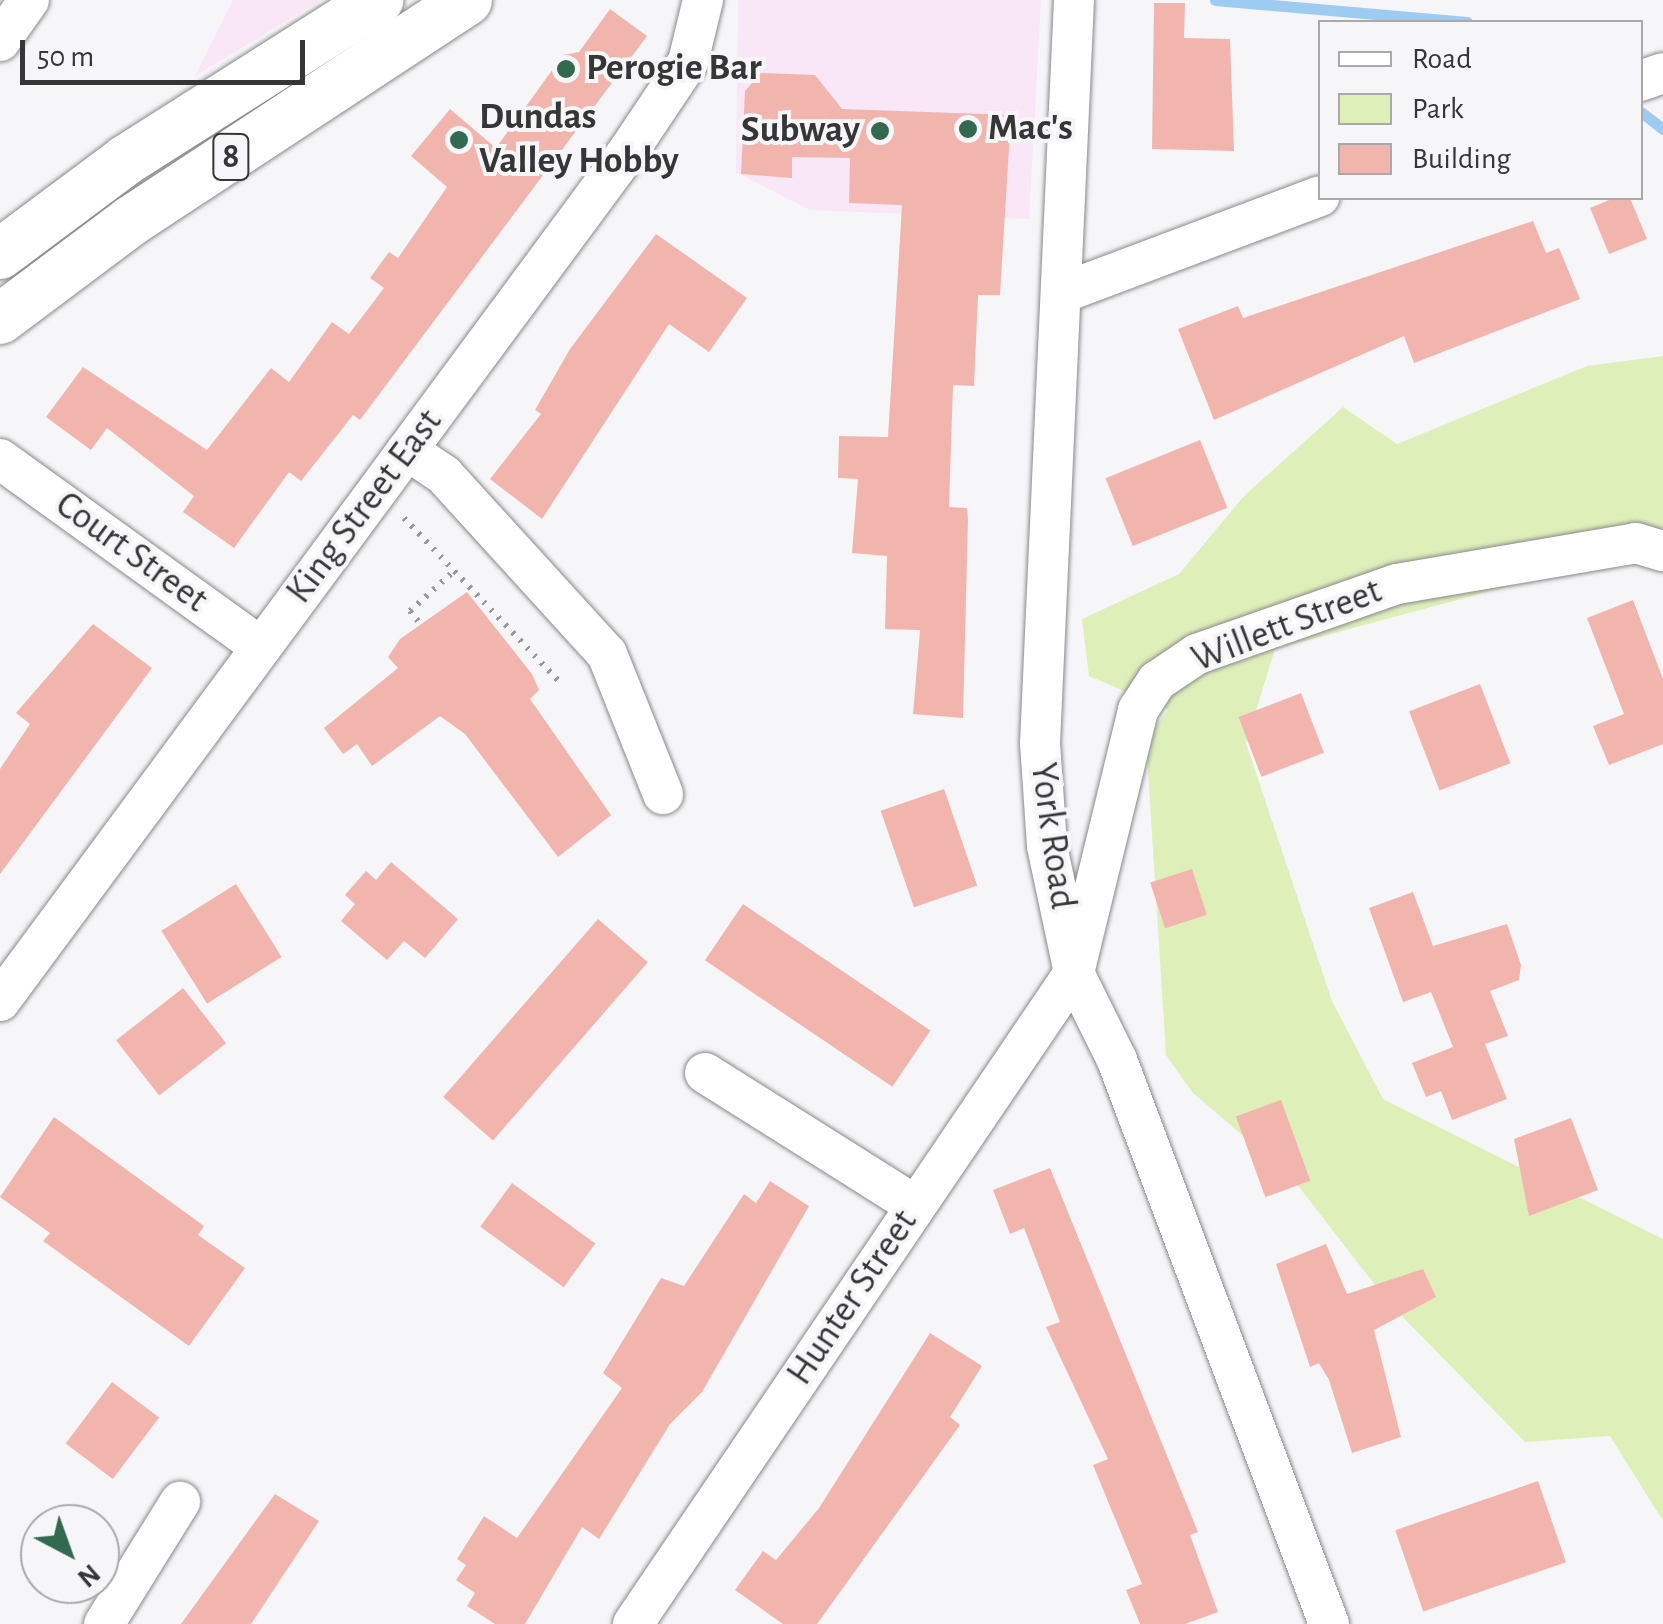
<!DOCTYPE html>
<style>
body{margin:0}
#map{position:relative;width:1663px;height:1624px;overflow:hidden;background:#f6f6f9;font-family:"Alegreya Sans",sans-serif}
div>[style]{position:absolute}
.commercial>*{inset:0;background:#f9e6f7}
.green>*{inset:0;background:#dfefba}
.stream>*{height:11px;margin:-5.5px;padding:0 5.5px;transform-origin:5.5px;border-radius:5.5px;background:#9dcbf1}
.building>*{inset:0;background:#f2b5ae;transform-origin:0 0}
.path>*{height:6px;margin-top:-3px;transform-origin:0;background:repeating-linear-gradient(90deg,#98989a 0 2.5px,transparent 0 10.5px)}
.roads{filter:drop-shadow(0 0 2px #89898b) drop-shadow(0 0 2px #89898b)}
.minor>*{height:40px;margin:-20px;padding:0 20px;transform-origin:20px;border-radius:20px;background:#fff}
.major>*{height:50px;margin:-25px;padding:0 25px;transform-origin:25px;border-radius:25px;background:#fff}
.dots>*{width:28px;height:28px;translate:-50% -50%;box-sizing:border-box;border:5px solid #f6f6f9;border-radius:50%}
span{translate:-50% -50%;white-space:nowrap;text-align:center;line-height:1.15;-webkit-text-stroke:8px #f6f6f9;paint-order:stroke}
.shield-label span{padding:2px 8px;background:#f6f6f9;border:2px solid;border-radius:8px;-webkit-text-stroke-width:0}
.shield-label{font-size:35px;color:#363637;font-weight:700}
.poi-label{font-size:38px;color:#363637;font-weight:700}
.left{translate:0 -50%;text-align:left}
.right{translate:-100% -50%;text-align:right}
.street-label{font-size:38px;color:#363637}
.legend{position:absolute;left:1318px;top:20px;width:325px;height:180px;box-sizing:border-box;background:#f6f6f9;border:2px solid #a9a9ab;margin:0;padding:12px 18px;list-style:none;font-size:30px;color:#363637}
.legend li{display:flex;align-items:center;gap:20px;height:50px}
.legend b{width:50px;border:2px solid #a9a9ab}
.north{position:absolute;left:20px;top:1504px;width:100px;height:100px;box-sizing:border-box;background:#f6f6f9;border:2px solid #a9a9ab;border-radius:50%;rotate:139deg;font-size:28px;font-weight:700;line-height:40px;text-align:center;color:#363637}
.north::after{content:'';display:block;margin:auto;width:35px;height:45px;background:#33694f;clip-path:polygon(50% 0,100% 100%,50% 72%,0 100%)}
.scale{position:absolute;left:20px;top:40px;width:285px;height:45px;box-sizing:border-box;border:5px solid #363637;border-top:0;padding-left:12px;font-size:30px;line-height:35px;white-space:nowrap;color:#363637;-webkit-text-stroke:8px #f6f6f9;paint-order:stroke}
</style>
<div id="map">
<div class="commercial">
<i style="clip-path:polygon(233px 0,321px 0,195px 76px)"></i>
<i style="clip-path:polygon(738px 0,1041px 0,1029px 219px,810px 210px,736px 172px)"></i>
</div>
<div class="green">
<i style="clip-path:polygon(1663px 356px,1663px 558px,1625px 555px,1275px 649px,1246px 743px,1332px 1001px,1383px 1099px,1663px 1239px,1663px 1521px,1610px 1436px,1525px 1442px,1389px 1303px,1292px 1178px,1192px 1092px,1166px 1055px,1146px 740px,1168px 710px,1089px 676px,1082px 619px,1179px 574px,1244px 496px,1343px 407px,1397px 444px,1587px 366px)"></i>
</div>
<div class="stream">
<i style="left:1215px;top:0;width:253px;rotate:5deg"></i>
<i style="left:1641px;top:112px;width:28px;rotate:38deg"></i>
</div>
<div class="building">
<i style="clip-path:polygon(1154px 3px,1185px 3px,1184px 38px,1230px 39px,1234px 151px,1152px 149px)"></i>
<i style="clip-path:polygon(610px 9px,647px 36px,360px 420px,353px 415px,301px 481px,289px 472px,234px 548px,183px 512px,194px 496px,107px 428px,91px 450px,46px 417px,83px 367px,207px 450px,271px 368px,289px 382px,332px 322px,349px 334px,384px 288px,370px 278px,389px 252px,398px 258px,447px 187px,411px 156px,450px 109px,496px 148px,563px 55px,579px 52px)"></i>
<i style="clip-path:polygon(761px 73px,815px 75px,842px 109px,1011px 115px,1000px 295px,978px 295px,974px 386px,953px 385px,949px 507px,967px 508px,968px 519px,963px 718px,913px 714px,920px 630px,885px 629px,887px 556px,852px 553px,858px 479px,838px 478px,839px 436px,888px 437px,902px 205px,849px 203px,850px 158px,792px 157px,792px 178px,741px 174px,745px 91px)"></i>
<i style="clip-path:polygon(1614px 198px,1630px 198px,1647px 239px,1609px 254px,1590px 208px)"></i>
<i style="clip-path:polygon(1533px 221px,1546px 253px,1559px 248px,1580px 299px,1414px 363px,1404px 336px,1214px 420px,1178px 329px,1238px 306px,1243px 318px)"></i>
<i style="clip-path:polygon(656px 234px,747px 298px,709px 352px,669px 324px,542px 519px,490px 479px,541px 414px,535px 410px,570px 349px)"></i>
<i style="left:1200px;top:440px;width:73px;height:102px;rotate:68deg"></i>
<i style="clip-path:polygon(467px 592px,532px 674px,539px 690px,530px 699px,611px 815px,558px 857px,465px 734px,440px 716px,372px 766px,357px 744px,343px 754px,324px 728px,398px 668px,388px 657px,400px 639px)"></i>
<i style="clip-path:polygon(1633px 600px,1663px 679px,1663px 744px,1609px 765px,1593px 726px,1624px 714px,1587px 618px)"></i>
<i style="clip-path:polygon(93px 624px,152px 668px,0 874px,0 769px,30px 724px,16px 713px)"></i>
<i style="left:1480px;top:684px;width:85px;height:76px;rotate:69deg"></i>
<i style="left:1301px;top:693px;width:64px;height:67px;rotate:69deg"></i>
<i style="left:944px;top:789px;width:102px;height:67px;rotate:71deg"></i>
<i style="clip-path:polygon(391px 862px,458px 919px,425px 958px,404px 941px,387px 960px,341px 921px,355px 904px,345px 895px,366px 871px,376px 880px)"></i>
<i style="left:1192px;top:869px;width:48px;height:44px;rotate:72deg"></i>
<i style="left:236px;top:884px;width:86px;height:88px;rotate:58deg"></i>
<i style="clip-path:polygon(1413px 892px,1433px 946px,1507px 924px,1521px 965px,1519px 980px,1490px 991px,1508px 1036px,1485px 1044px,1507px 1099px,1452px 1120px,1441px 1091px,1426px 1097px,1412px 1063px,1453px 1047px,1431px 992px,1403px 1002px,1369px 908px)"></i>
<i style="left:743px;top:904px;width:226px;height:68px;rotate:34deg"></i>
<i style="left:598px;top:919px;width:66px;height:236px;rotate:41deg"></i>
<i style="left:183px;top:988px;width:70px;height:85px;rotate:52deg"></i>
<i style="left:1281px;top:1100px;width:86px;height:48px;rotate:70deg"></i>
<i style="clip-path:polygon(54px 1117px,204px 1226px,198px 1235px,245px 1268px,189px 1346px,43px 1241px,50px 1233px,0 1197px)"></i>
<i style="clip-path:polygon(1571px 1118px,1598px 1190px,1529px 1216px,1514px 1139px)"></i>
<i style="clip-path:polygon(1050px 1168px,1198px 1532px,1190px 1535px,1218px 1612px,1185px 1624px,1140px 1624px,1126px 1590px,1142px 1584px,1093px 1465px,1108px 1459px,1046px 1327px,1060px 1322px,1024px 1228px,1010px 1234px,993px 1190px)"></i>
<i style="clip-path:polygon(770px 1181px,809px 1206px,702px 1392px,670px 1424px,599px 1539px,582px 1527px,525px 1624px,495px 1624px,467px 1606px,475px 1593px,456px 1580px,466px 1565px,457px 1559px,484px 1516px,517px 1538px,622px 1388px,603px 1373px,661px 1278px,684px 1286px,744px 1194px,756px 1203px)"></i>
<i style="left:512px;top:1183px;width:103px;height:54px;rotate:36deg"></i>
<i style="clip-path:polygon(1326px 1244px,1347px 1294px,1423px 1269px,1436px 1297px,1374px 1330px,1401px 1437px,1352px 1453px,1329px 1380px,1319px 1363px,1310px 1367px,1276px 1264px)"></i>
<i style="clip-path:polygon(930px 1333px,982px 1366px,950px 1417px,960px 1425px,817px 1624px,783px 1624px,735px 1590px,763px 1551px,776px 1560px,819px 1508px)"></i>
<i style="left:112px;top:1382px;width:59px;height:77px;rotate:37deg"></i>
<i style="left:1538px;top:1481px;width:86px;height:151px;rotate:71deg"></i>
<i style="clip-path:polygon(275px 1494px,319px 1521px,251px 1624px,181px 1624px)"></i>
</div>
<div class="path">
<i style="left:404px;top:518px;width:224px;rotate:46.5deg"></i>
<i style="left:418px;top:621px;width:13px;rotate:-129deg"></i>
<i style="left:410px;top:611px;width:59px;rotate:-42.3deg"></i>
</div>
<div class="roads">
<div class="minor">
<i style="left:1074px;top:0;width:744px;rotate:92.62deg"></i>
<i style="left:1040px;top:743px;width:103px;rotate:86.1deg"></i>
<i style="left:1047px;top:846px;width:130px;rotate:78deg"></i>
<i style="left:1074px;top:973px;width:97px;rotate:63.7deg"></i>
<i style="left:1117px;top:1060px;width:603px;rotate:69.4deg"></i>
<i style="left:0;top:41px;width:50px;rotate:-54.7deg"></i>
<i style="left:1640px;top:81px;width:24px;rotate:-19deg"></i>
<i style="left:1065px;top:292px;width:272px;rotate:-20.6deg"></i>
<i style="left:407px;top:450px;width:45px;rotate:34deg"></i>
<i style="left:444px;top:475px;width:242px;rotate:47.7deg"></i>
<i style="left:607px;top:654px;width:151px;rotate:68.2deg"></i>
<i style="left:0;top:459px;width:322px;rotate:35.8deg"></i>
<i style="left:0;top:1001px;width:1058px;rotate:-53.53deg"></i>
<i style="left:629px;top:150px;width:106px;rotate:-56.2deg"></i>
<i style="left:688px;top:62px;width:64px;rotate:-76.4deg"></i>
<i style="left:705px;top:1073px;width:248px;rotate:32.2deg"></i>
<i style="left:104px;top:1624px;width:144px;rotate:-58.1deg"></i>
<i style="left:633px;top:1624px;width:786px;rotate:-55.89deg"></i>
<i style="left:1074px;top:973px;width:271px;rotate:-76.3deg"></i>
<i style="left:1138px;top:710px;width:35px;rotate:-57deg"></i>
<i style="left:1157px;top:681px;width:48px;rotate:-34deg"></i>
<i style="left:1197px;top:654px;width:212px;rotate:-19.3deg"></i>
<i style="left:1397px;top:584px;width:242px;rotate:-9.7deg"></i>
<i style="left:1636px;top:543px;width:28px;rotate:17deg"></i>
</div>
<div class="major">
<i style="left:0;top:254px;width:157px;rotate:-36.7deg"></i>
<i style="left:126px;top:160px;width:299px;rotate:-32.4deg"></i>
<i style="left:0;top:319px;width:164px;rotate:-36.8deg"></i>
<i style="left:131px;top:221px;width:402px;rotate:-33.3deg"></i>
</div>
</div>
<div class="dots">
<i style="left:566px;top:69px;background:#33694f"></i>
<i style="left:968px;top:129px;background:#33694f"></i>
<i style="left:880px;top:131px;background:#33694f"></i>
<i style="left:459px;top:140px;background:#33694f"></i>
</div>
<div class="shield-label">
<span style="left:231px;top:157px">8</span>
</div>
<div class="poi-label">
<span class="left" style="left:586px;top:69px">Perogie Bar</span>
<span class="left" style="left:479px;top:140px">Dundas<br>Valley Hobby</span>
<span class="left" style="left:988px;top:129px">Mac's</span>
<span class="right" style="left:860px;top:131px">Subway</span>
</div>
<div class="street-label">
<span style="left:365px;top:507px;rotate:-53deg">King Street East</span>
<span style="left:131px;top:553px;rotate:36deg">Court Street</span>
<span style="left:1287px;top:626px;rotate:-21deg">Willett Street</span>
<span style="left:1052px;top:836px;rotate:82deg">York Road</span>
<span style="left:853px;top:1298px;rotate:-56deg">Hunter Street</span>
</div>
<ul class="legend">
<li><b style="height:12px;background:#fff"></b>Road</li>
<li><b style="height:28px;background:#dfefba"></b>Park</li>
<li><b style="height:28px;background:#f2b5ae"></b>Building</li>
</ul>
<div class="north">N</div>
<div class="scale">50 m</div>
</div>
